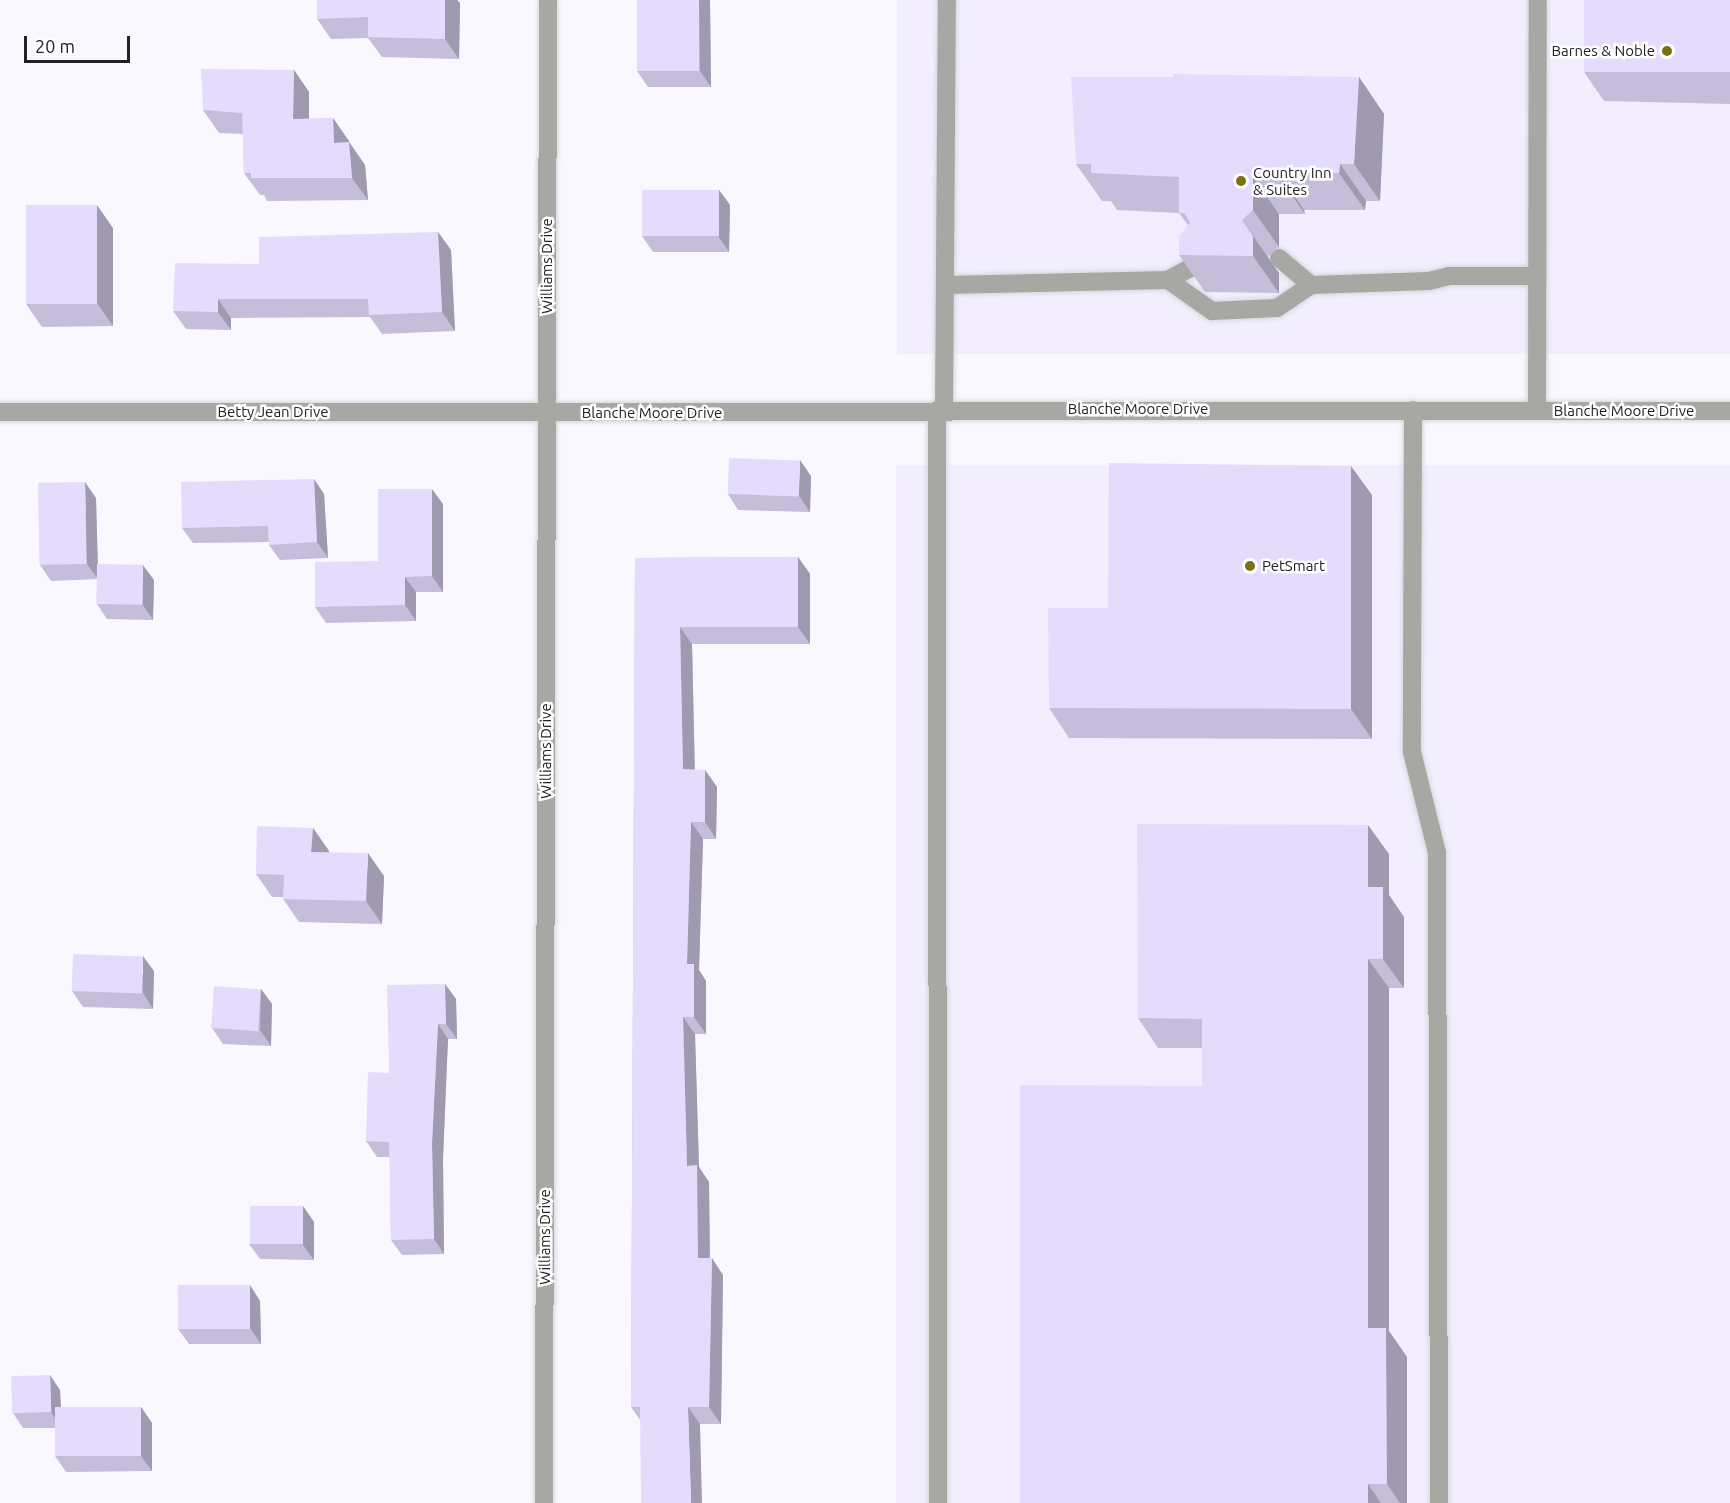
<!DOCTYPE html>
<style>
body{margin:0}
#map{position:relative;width:1730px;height:1503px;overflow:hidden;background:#faf8ff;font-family:Ubuntu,sans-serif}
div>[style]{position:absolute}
.built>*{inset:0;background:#f2eefe;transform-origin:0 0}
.roads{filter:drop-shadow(0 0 2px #d7d6dc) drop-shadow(0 0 2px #d7d6dc)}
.minor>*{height:18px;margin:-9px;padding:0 9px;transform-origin:9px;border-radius:9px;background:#a7a7a3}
.wall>*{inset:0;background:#c5bdda}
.shaded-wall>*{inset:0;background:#a09ab1}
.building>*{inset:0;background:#e5dcfd;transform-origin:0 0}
.dots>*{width:16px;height:16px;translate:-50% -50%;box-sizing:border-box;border:3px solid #fff;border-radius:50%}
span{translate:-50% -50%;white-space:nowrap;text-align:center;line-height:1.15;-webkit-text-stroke:5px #fff;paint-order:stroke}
.poi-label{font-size:15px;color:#222125}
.right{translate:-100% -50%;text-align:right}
.left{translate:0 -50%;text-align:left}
.street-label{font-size:15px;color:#222125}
.scale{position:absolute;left:24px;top:36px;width:106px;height:27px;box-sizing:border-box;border:3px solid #222125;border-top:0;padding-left:8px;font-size:18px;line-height:21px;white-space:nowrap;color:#222125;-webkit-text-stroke:4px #fff;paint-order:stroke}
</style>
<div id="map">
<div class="built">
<i style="left:897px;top:0;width:833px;height:354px"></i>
<i style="left:1730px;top:465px;width:1038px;height:834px;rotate:90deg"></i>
</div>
<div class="roads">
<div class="minor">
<i style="left:1279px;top:258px;width:42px;rotate:40.2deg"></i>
<i style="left:1168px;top:280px;width:42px;rotate:-28.4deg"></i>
<i style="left:947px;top:285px;width:221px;rotate:-1.3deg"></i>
<i style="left:1168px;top:280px;width:54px;rotate:35.2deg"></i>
<i style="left:1212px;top:311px;width:65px;rotate:-2.6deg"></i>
<i style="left:1277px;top:308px;width:41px;rotate:-34.1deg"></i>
<i style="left:1311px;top:285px;width:118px;rotate:-1.9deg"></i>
<i style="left:1429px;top:281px;width:21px;rotate:-14deg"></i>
<i style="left:1449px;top:276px;width:88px"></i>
<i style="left:937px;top:410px;width:1093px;rotate:89.95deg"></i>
<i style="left:1413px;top:410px;width:342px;rotate:90.2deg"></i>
<i style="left:1412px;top:752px;width:104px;rotate:76.1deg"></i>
<i style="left:1437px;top:853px;width:650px;rotate:89.82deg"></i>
<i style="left:944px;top:411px;width:411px;rotate:-89.6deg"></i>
<i style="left:1537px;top:411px;width:411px;rotate:-89.9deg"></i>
<i style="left:0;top:412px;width:1730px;rotate:-0.03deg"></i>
<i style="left:544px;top:1503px;width:1503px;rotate:-89.85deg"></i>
</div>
</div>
<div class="wall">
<i style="clip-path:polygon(317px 0,457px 0,460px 3px,459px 59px,382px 57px,368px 38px,331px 39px,317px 19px)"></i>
<i style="clip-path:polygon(637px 0,710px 0,711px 87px,648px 87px,637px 71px)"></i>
<i style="clip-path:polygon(1730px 0,1730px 104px,1604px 101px,1584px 72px)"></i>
<i style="clip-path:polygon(294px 70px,309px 92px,309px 119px,333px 118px,365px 165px,368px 200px,267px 201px,264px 195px,260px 195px,244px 173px,243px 134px,219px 133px,203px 110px)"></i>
<i style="clip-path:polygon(1359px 77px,1384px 114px,1380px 201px,1366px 201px,1365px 210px,1304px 210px,1305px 214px,1279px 214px,1279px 247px,1268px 257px,1279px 273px,1279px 293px,1205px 292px,1179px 255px,1188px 225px,1179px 213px,1117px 210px,1111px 201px,1102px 201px,1076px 164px)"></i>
<i style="clip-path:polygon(719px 190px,730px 205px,729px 252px,653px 252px,642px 236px)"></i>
<i style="clip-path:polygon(113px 228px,113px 326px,42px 327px,26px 304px)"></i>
<i style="clip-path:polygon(438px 232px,451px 250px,455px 331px,382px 334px,370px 317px,231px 318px,231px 330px,186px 329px,173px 311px,259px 264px)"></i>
<i style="clip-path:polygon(811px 476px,810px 512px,738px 510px,728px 494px)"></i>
<i style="clip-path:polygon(314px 479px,324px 494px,328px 558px,280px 560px,269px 545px,269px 542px,193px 543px,182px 528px)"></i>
<i style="clip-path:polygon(1372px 495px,1372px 739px,1069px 738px,1049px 708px,1108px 608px)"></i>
<i style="clip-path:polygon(96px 498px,98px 564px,154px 580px,153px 620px,107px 619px,97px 604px,97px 579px,51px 581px,40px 565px)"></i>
<i style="clip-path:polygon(443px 504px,443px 592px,416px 592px,416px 621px,326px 623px,315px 607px,378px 561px)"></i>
<i style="clip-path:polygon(798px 557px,810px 574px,810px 644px,692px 644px,695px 770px,705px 770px,717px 787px,716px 839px,703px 839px,699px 970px,706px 981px,706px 1034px,695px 1034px,699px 1167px,709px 1182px,710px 1258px,723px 1275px,721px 1424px,700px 1424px,641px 1421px,631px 1407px,635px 558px)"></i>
<i style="clip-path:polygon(313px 828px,329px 851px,329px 852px,384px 876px,382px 924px,299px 922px,283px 899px,283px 897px,272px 897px,256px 874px)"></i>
<i style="clip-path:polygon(1389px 854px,1389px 895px,1404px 917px,1404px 988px,1389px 988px,1389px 1331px,1407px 1357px,1407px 1503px,1020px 1503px,1202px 1086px,1202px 1048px,1158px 1048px,1138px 1018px)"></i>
<i style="clip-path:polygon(154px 971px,153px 1009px,83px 1007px,72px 991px)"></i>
<i style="clip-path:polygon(445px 984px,456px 999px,457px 1039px,448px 1039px,443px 1158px,444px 1254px,402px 1255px,391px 1240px,390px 1157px,377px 1157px,366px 1141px,389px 1073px)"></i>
<i style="clip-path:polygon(261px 989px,272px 1004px,271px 1046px,223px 1044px,212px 1028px)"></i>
<i style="clip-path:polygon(303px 1206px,314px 1222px,314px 1260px,260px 1259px,249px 1244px)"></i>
<i style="clip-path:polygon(250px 1285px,260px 1301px,261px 1344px,189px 1344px,178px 1329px)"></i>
<i style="clip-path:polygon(60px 1390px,61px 1407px,141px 1407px,152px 1423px,152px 1471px,66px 1472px,55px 1456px,55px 1428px,23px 1428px,13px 1413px)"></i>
</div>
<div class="shaded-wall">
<i style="clip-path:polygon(444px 0,457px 0,460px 3px,459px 59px,445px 39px)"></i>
<i style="clip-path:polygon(699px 0,710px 0,711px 87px,700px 71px)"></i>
<i style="clip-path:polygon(294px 70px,309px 92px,309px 142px,293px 119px)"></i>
<i style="clip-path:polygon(1359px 77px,1384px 114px,1380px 201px,1354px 164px)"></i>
<i style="clip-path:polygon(333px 118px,349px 141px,350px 166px,334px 143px)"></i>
<i style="clip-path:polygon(349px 142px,365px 165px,368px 200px,352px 178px)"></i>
<i style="clip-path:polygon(1340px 164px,1366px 201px,1365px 210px,1339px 173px)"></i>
<i style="clip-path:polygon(1279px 173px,1304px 210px,1305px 214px,1279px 177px)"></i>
<i style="clip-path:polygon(1253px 177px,1279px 214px,1279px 247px,1253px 210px)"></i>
<i style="clip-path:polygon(719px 190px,730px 205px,729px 252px,718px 236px)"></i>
<i style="clip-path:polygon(97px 205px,113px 228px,113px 326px,97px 303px)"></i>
<i style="clip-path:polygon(1242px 220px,1279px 273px,1279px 293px,1253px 256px)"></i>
<i style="clip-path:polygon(438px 232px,451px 250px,455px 331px,442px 312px)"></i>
<i style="clip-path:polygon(218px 299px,231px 318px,231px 330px,218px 312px)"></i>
<i style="clip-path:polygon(800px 460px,811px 476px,810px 512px,799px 496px)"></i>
<i style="clip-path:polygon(1351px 466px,1372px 495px,1372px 739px,1351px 709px)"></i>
<i style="clip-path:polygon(314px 479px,324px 494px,328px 558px,317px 542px)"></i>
<i style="clip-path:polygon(85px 482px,96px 498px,98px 579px,87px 564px)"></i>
<i style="clip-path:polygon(432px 489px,443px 504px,443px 592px,432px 576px)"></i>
<i style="clip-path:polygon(798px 557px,810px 574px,810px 644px,798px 627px)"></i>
<i style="clip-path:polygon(143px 565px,154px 580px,153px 620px,143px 605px)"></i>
<i style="clip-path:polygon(405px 577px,416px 592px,416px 621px,405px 605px)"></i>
<i style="clip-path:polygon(680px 627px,692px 644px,695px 786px,683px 769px)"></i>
<i style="clip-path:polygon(705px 770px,717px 787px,716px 839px,705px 822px)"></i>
<i style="clip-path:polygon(691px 822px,703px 839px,699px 970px,706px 981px,706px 1034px,694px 1017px,687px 964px)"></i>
<i style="clip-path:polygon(1368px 825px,1389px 854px,1389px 895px,1404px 917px,1404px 988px,1383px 959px,1368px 887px)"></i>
<i style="clip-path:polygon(313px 828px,329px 851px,327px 874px,311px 852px)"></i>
<i style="clip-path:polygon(368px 853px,384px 876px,382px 924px,366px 901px)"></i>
<i style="clip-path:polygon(143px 956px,154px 971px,153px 1009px,143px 993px)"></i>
<i style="clip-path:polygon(1368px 959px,1389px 988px,1389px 1331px,1407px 1357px,1407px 1503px,1400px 1503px,1387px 1484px,1368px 1328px)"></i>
<i style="clip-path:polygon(445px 984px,456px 999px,457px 1039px,446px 1024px)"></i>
<i style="clip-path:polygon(261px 989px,272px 1004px,271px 1046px,260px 1030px)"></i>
<i style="clip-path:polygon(683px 1017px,695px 1034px,699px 1167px,709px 1182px,710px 1275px,698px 1258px,687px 1166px)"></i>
<i style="clip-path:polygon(438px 1024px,448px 1039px,443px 1158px,444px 1254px,434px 1239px,432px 1143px)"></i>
<i style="clip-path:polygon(303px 1206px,314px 1222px,314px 1260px,303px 1245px)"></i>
<i style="clip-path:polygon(712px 1258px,723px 1275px,721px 1424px,709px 1407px)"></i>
<i style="clip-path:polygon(250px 1285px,260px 1301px,261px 1344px,250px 1328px)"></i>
<i style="clip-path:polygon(50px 1375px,60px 1390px,62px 1428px,51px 1412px)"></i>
<i style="clip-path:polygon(141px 1407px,152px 1423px,152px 1471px,141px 1456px)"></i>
<i style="clip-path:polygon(688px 1407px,700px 1424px,702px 1503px,691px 1503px)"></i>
<i style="clip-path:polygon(1368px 1484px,1381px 1503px,1368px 1503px)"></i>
</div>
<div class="building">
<i style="clip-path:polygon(317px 0,445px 0,445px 39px,368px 37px,368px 17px,317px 19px)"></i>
<i style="left:637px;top:0;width:62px;height:71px"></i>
<i style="left:1584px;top:0;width:146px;height:72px"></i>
<i style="clip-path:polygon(201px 69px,294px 70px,293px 119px,333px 118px,334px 143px,349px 142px,352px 178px,251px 178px,251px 173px,244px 173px,242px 113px,203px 110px)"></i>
<i style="clip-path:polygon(1173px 74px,1359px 77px,1354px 164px,1340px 164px,1339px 173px,1279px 173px,1279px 177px,1253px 177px,1253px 210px,1242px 220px,1253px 236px,1253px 256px,1179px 255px,1179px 236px,1190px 223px,1185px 214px,1179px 212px,1179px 177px,1091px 173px,1091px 164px,1076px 164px,1071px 77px,1173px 77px)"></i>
<i style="left:642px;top:190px;width:77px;height:46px"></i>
<i style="left:26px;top:205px;width:71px;height:99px"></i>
<i style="clip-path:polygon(438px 232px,442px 312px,369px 315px,368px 299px,218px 299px,218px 312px,173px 311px,175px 263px,259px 264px,259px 237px)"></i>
<i style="left:729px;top:458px;width:71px;height:36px;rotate:2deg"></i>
<i style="clip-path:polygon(1109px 463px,1351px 466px,1351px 709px,1049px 708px,1048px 608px,1108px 608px)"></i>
<i style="clip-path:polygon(314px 479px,317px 542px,269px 545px,268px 526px,182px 528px,181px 482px)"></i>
<i style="left:85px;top:482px;width:82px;height:47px;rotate:89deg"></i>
<i style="clip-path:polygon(378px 489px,432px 489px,432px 576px,405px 577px,405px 605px,315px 607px,315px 562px,378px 561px)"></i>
<i style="clip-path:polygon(798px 557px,798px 627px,680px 627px,683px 769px,705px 770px,705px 822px,691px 822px,687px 964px,694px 964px,694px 1017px,683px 1017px,687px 1166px,697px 1165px,698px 1258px,712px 1258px,709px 1407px,688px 1407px,691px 1503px,641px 1503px,640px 1407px,631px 1407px,635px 558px)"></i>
<i style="left:97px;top:564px;width:46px;height:40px;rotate:1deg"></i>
<i style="clip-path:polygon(1137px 824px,1368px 825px,1368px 887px,1383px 887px,1383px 959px,1368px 959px,1368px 1328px,1386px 1328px,1387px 1484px,1368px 1484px,1368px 1503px,1020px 1503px,1020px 1085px,1202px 1086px,1202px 1019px,1138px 1018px)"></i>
<i style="clip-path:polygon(257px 826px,313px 828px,311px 852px,368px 853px,366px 901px,283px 899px,284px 875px,256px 874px)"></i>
<i style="left:73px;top:954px;width:70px;height:37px;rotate:2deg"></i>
<i style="clip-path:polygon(445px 984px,446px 1024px,438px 1024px,432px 1143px,434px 1239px,391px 1240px,389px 1142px,366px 1141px,368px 1072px,389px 1073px,387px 985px)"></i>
<i style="left:214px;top:986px;width:47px;height:42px;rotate:4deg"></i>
<i style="left:250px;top:1206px;width:53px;height:38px"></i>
<i style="left:178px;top:1285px;width:72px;height:44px"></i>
<i style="left:50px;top:1375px;width:37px;height:39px;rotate:88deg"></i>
<i style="left:55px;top:1407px;width:86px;height:49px"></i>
</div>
<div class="dots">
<i style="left:1667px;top:51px;background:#7b7010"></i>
<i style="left:1241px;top:181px;background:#7b7010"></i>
<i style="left:1250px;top:566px;background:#7b7010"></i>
</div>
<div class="poi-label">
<span class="right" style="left:1655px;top:51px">Barnes &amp; Noble</span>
<span class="left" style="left:1253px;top:181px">Country Inn<br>&amp; Suites</span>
<span class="left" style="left:1262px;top:566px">PetSmart</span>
</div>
<div class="street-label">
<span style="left:547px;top:266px;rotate:-90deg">Williams Drive</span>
<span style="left:1138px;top:409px">Blanche Moore Drive</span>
<span style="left:1624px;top:411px">Blanche Moore Drive</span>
<span style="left:273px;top:412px">Betty Jean Drive</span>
<span style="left:652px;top:413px">Blanche Moore Drive</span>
<span style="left:546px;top:751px;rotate:-90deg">Williams Drive</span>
<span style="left:545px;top:1237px;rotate:-90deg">Williams Drive</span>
</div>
<div class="scale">20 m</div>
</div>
